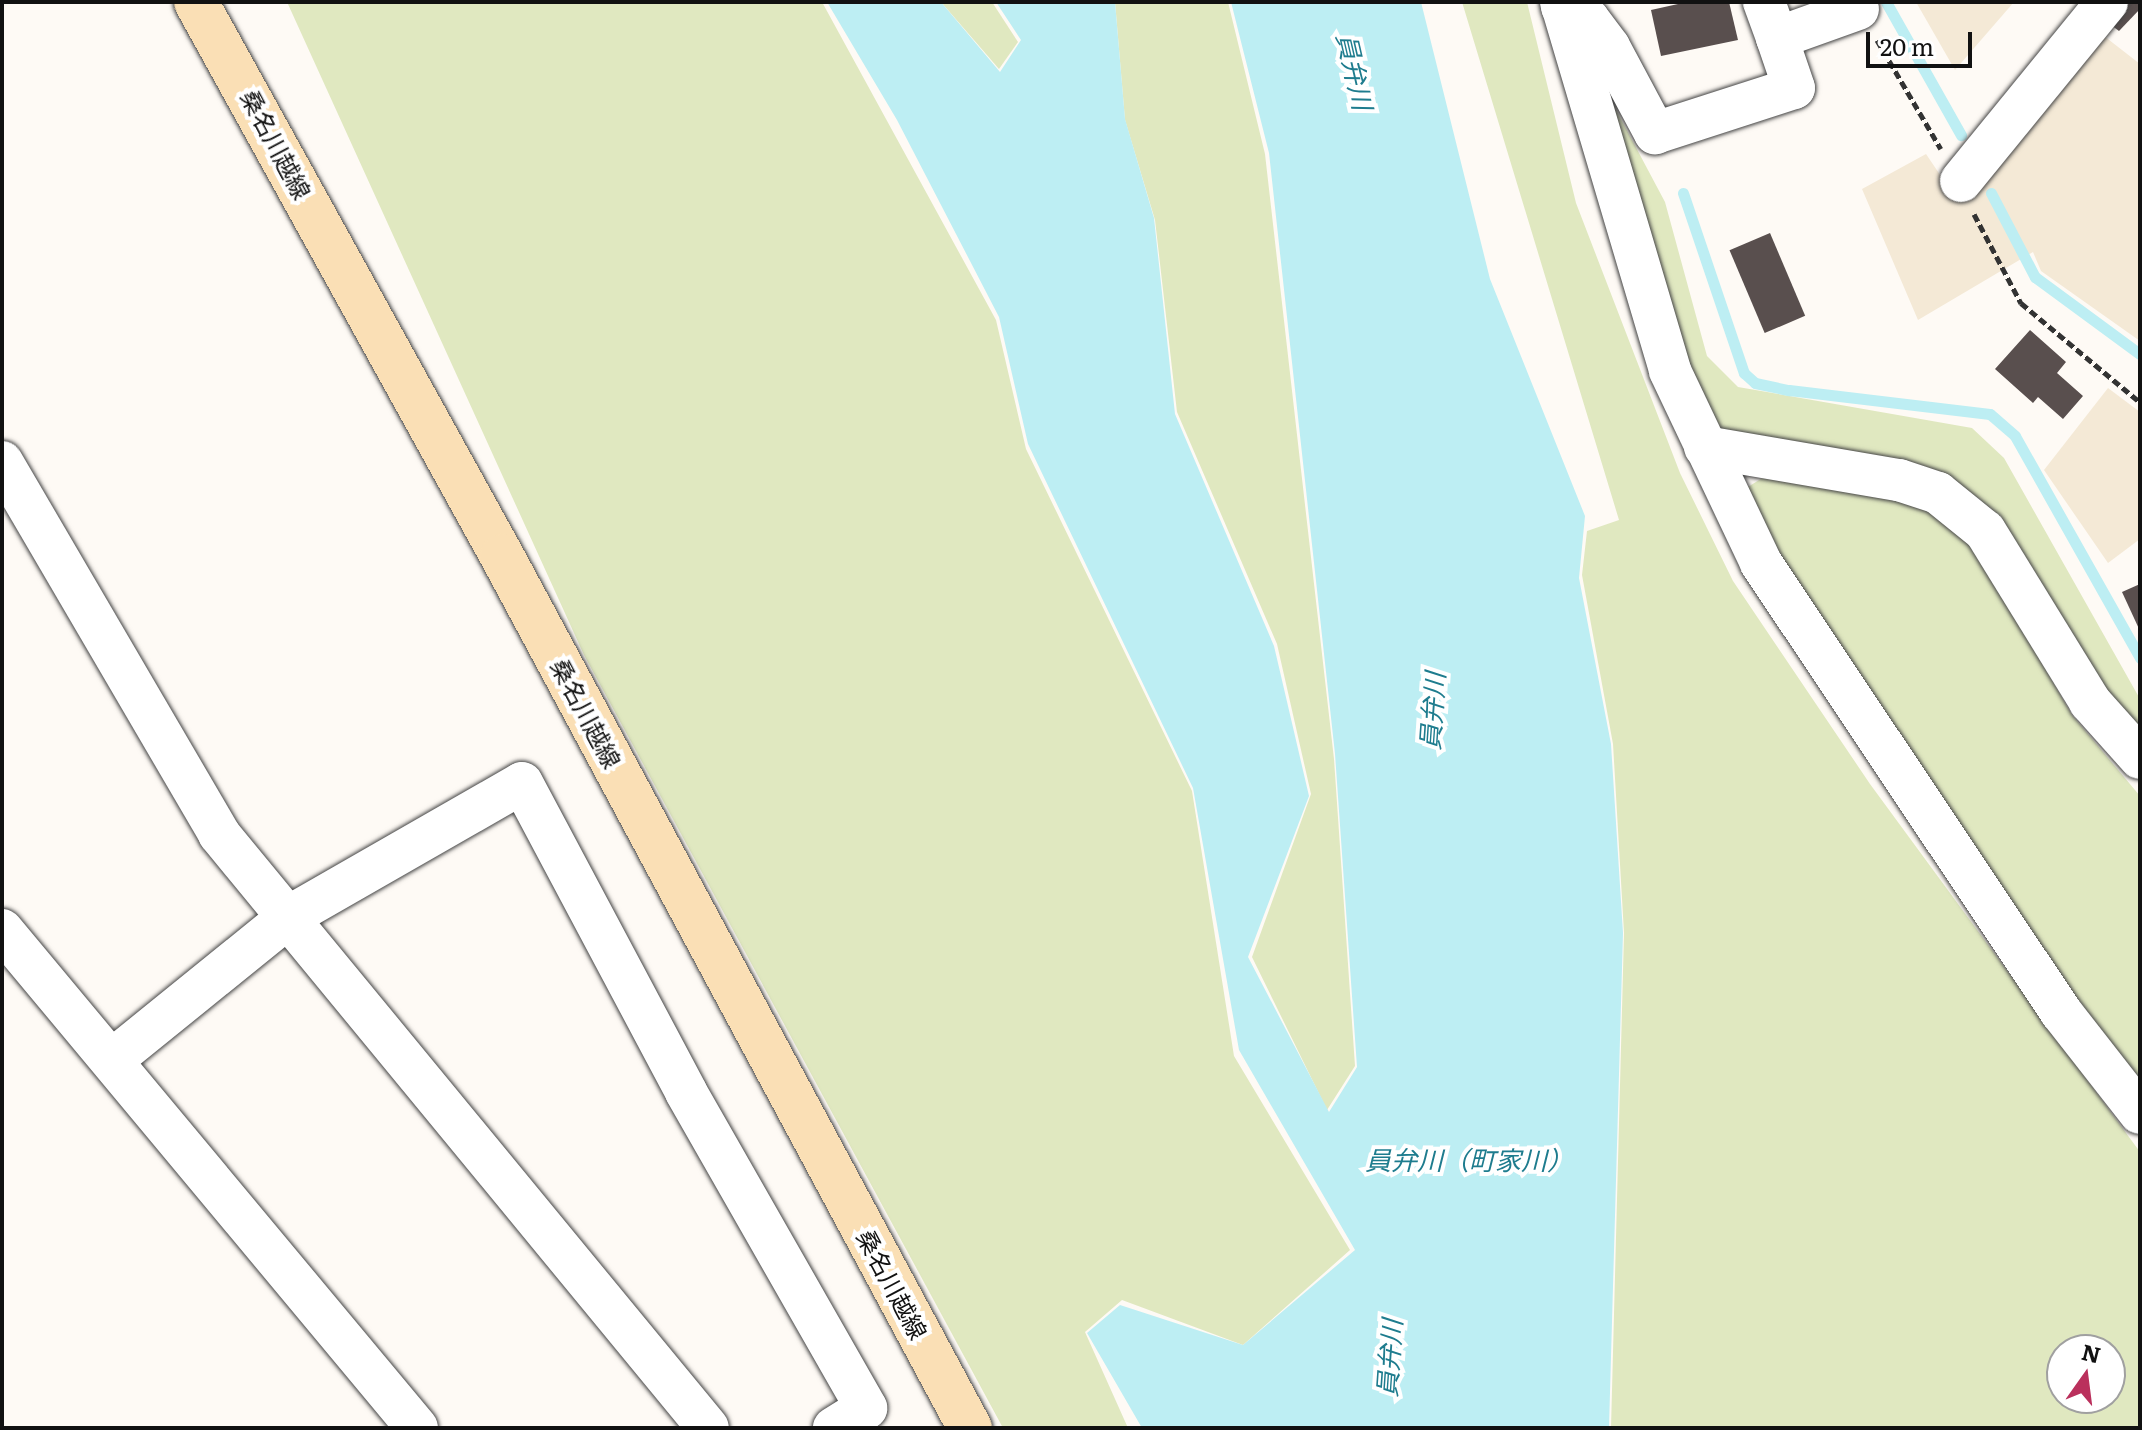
<!DOCTYPE html>
<meta charset="utf-8">
<style>
body{margin:0}
#map{position:relative;width:2142px;height:1430px;overflow:hidden;background:#fefaf5;font-family:Literata,"Noto Sans JP",serif}
div>[style]{position:absolute}
.farmland>*{inset:0;background:#f4e9d6}
.green>*{inset:0;background:#e0e8c0}
.water>*{inset:0;background:#bdeef3}
.stream>*{height:11px;margin:-5.5px;padding:0 5.5px;transform-origin:5.5px;border-radius:5.5px;background:#bdeef3}
.building>*{inset:0;background:#594f4e;transform-origin:0 0}
.path>*{height:5px;margin-top:-2.5px;transform-origin:0;background:repeating-linear-gradient(90deg,#333 0 8px,transparent 0 12px)}
.roads{filter:drop-shadow(0 0 2px #444) drop-shadow(0 0 2px #444)}
.street>*{height:42px;margin:-21px;padding:0 21px;transform-origin:21px;border-radius:21px;background:#fff}
.secondary>*{height:44px;margin:-22px;padding:0 22px;transform-origin:22px;border-radius:22px;background:#fadfb5}
span{translate:-50% -50%;white-space:nowrap;text-align:center;line-height:1.15;-webkit-text-stroke:8px #fff;paint-order:stroke}
.street-label{font-size:24px;color:#111}
.water-label{font-size:26px;color:#1e7c8e;font-style:italic}
.frame{position:absolute;inset:0;border:4px solid #111;pointer-events:none}
.north{position:absolute;left:2046px;top:1334px;width:80px;height:80px;box-sizing:border-box;background:#fff;border:2px solid #a0a0a0;border-radius:50%;rotate:14deg;font-size:22px;font-weight:700;line-height:32px;text-align:center;color:#111}
.north::after{content:'';display:block;margin:auto;width:28px;height:36px;background:#ba305c;clip-path:polygon(50% 0,100% 100%,50% 72%,0 100%)}
.scale{position:absolute;left:1866px;top:32px;width:106px;height:36px;box-sizing:border-box;border:4px solid #111;border-top:0;padding-left:10px;font-size:24px;line-height:28px;white-space:nowrap;color:#111;-webkit-text-stroke:6px #fff;paint-order:stroke}
</style>
<div id="map">
<div class="farmland">
<i style="clip-path:polygon(1916px 2px,2014px 2px,1955px 70px)"></i>
<i style="clip-path:polygon(2095px 29px,2140px 64px,2140px 341px,2041px 271px,2033px 252px,1918px 320px,1862px 189px,1926px 154px,1957px 200px)"></i>
<i style="clip-path:polygon(2108px 388px,2140px 412px,2140px 539px,2108px 563px,2044px 470px)"></i>
</div>
<div class="green">
<i style="clip-path:polygon(287px 2px,822px 2px,996px 320px,1026px 449px,1192px 791px,1234px 1056px,1350px 1250px,1243px 1345px,1122px 1300px,1085px 1332px,1128px 1428px,1003px 1428px,584px 655px)"></i>
<i style="clip-path:polygon(941px 2px,992px 2px,1018px 42px,999px 69px)"></i>
<i style="clip-path:polygon(1115px 2px,1228px 2px,1265px 154px,1334px 759px,1355px 1066px,1327px 1110px,1252px 957px,1311px 794px,1277px 644px,1177px 412px,1155px 220px,1125px 120px)"></i>
<i style="clip-path:polygon(evenodd,1462px 2px,1527px 2px,1576px 203px,1680px 473px,1733px 581px,1870px 784px,2140px 1152px,2140px 1428px,1611px 1428px,1624px 933px,1613px 744px,1582px 575px,1587px 531px,1619px 520px,1462px 2px,2062px 1350px,2110px 1350px,2110px 1398px,2062px 1398px,2062px 1350px)"></i>
<i style="clip-path:polygon(1582px 46px,1665px 202px,1707px 356px,1738px 387px,1972px 428px,2004px 458px,2140px 699px,2140px 744px,1980px 499px,1940px 477px,1717px 429px,1698px 400px)"></i>
<i style="clip-path:polygon(1772px 472px,1915px 501px,1946px 516px,1984px 564px,2072px 715px,2140px 796px,2140px 1089px,1841px 665px,1743px 490px)"></i>
</div>
<div class="water">
<i style="clip-path:polygon(827px 2px,941px 2px,1000px 72px,1021px 40px,996px 2px,1115px 2px,1125px 119px,1154px 218px,1175px 414px,1274px 646px,1309px 796px,1248px 957px,1329px 1112px,1357px 1067px,1335px 754px,1269px 153px,1231px 2px,1421px 2px,1490px 279px,1585px 516px,1579px 578px,1611px 744px,1623px 933px,1609px 1428px,1142px 1428px,1087px 1333px,1120px 1305px,1243px 1345px,1355px 1250px,1239px 1050px,1193px 788px,1028px 444px,999px 317px,897px 120px)"></i>
</div>
<div class="stream">
<i style="left:1886px;top:2px;width:153px;rotate:60.6deg"></i>
<i style="left:1683px;top:193px;width:190px;rotate:71.3deg"></i>
<i style="left:1744px;top:373px;width:15px;rotate:42deg"></i>
<i style="left:1755px;top:383px;width:35px;rotate:12deg"></i>
<i style="left:1789px;top:390px;width:202px;rotate:6.8deg"></i>
<i style="left:1990px;top:414px;width:33px;rotate:41deg"></i>
<i style="left:2015px;top:436px;width:255px;rotate:60.6deg"></i>
<i style="left:1991px;top:193px;width:95px;rotate:62.4deg"></i>
<i style="left:2035px;top:277px;width:130px;rotate:36.3deg"></i>
</div>
<div class="building">
<i style="clip-path:polygon(1687px 2px,1729px 2px,1738px 40px,1661px 56px,1651px 10px)"></i>
<i style="clip-path:polygon(2109px 2px,2140px 2px,2140px 9px,2119px 31px,2099px 16px)"></i>
<i style="left:1770px;top:233px;width:90px;height:44px;rotate:67deg"></i>
<i style="clip-path:polygon(2030px 330px,2066px 362px,2057px 373px,2083px 396px,2063px 419px,2038px 397px,2033px 403px,1995px 369px)"></i>
<i style="clip-path:polygon(2140px 584px,2140px 631px,2122px 592px)"></i>
</div>
<div class="path">
<i style="left:1877px;top:40px;width:126px;rotate:59.6deg"></i>
<i style="left:1974px;top:214px;width:101px;rotate:62.2deg"></i>
<i style="left:2021px;top:303px;width:155px;rotate:39.8deg"></i>
</div>
<div class="roads">
<div class="street">
<i style="left:1561px;top:2px;width:385px;rotate:73.5deg"></i>
<i style="left:1670px;top:371px;width:212px;rotate:64.6deg"></i>
<i style="left:1761px;top:563px;width:540px;rotate:56.25deg"></i>
<i style="left:2061px;top:1012px;width:128px;rotate:52deg"></i>
<i style="left:1764px;top:2px;width:38px;rotate:70deg"></i>
<i style="left:1562px;top:7px;width:29px;rotate:25deg"></i>
<i style="left:1588px;top:19px;width:35px;rotate:53deg"></i>
<i style="left:1609px;top:47px;width:98px;rotate:61.9deg"></i>
<i style="left:1655px;top:133px;width:146px;rotate:-17.9deg"></i>
<i style="left:1794px;top:88px;width:53px;rotate:-108.8deg"></i>
<i style="left:1777px;top:38px;width:86px;rotate:-19.7deg"></i>
<i style="left:1961px;top:181px;width:231px;rotate:-50.8deg"></i>
<i style="left:1705px;top:447px;width:197px;rotate:9.7deg"></i>
<i style="left:1899px;top:480px;width:41px;rotate:18.4deg"></i>
<i style="left:1938px;top:493px;width:60px;rotate:39deg"></i>
<i style="left:1985px;top:531px;width:201px;rotate:58.4deg"></i>
<i style="left:2090px;top:702px;width:75px;rotate:48.2deg"></i>
<i style="left:2px;top:462px;width:431px;rotate:59.7deg"></i>
<i style="left:219px;top:834px;width:769px;rotate:50.54deg"></i>
<i style="left:2px;top:930px;width:648px;rotate:50.19deg"></i>
<i style="left:112px;top:1060px;width:229px;rotate:-39deg"></i>
<i style="left:290px;top:916px;width:267px;rotate:-29.8deg"></i>
<i style="left:522px;top:783px;width:350px;rotate:62deg"></i>
<i style="left:686px;top:1092px;width:364px;rotate:60.3deg"></i>
<i style="left:866px;top:1408px;width:38px;rotate:148deg"></i>
</div>
<div class="secondary">
<i style="left:196px;top:2px;width:633px;rotate:61.09deg"></i>
<i style="left:502px;top:556px;width:990px;rotate:61.78deg"></i>
</div>
</div>
<div class="street-label">
<span style="left:277px;top:144px;rotate:62deg">桑名川越線</span>
<span style="left:587px;top:713px;rotate:62deg">桑名川越線</span>
<span style="left:893px;top:1284px;rotate:62deg">桑名川越線</span>
</div>
<div class="water-label">
<span style="left:1356px;top:71px;rotate:77deg">員弁川</span>
<span style="left:1431px;top:711px;rotate:-86deg">員弁川</span>
<span style="left:1469px;top:1159px">員弁川（町家川）</span>
<span style="left:1388px;top:1358px;rotate:-86deg">員弁川</span>
</div>
<div class="frame"></div>
<div class="north">N</div>
<div class="scale">20 m</div>
</div>
